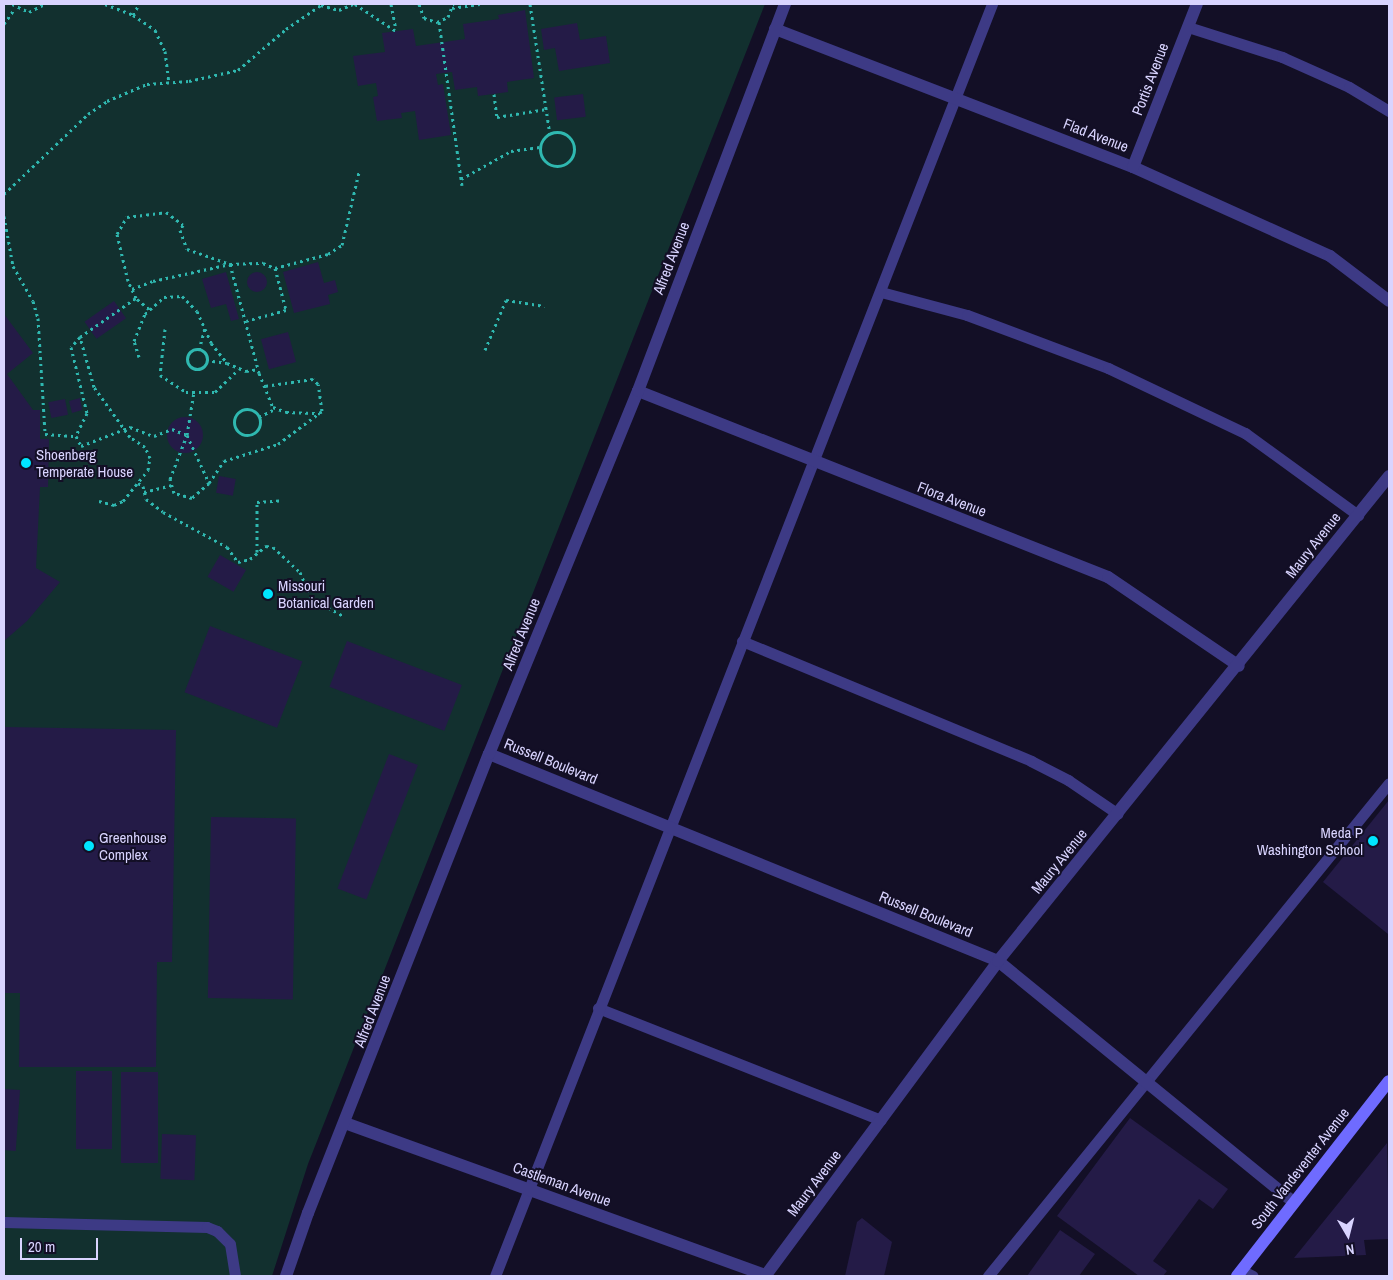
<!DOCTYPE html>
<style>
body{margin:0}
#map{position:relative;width:1393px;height:1280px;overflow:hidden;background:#130f26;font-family:"Archivo Narrow",sans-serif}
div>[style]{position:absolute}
.green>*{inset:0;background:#12302f}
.building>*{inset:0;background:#241b47;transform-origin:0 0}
.round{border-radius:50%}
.path>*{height:3px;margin-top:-1.5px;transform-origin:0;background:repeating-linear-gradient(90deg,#2fb8b0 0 2.5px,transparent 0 6.5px)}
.path>.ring{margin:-1.5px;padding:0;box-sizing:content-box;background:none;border:3px solid #2fb8b0;border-radius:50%}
.lane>*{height:11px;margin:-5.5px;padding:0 5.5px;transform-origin:5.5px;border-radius:5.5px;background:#3d3a85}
.street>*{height:12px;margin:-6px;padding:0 6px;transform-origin:6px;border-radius:6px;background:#3d3a85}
.secondary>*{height:12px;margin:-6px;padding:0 6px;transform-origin:6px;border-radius:6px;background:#6f6bff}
.dots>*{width:14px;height:14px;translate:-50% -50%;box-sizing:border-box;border:2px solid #130f26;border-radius:50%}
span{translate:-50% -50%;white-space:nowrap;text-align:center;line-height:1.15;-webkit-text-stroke:4px #130f26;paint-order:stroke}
.street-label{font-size:15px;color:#d9d4ff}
.poi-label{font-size:15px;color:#d9d4ff}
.left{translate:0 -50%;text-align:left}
.right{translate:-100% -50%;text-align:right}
.frame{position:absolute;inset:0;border:5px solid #d9d4ff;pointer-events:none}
.north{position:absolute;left:1323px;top:1210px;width:50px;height:50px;-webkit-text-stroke:4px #130f26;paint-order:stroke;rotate:172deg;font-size:14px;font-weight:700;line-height:20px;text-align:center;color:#d9d4ff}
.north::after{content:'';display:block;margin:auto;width:18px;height:22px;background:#d9d4ff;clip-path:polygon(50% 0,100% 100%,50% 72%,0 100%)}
.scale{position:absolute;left:20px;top:1238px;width:78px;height:22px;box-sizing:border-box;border:2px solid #d9d4ff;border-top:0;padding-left:6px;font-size:15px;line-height:18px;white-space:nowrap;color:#d9d4ff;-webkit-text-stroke:4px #130f26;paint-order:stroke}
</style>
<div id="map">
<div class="green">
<i style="clip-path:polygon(4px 4px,765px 4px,308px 1164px,272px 1276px,4px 1276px)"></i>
</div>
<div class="building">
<i style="clip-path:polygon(525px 10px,534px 78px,507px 82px,508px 92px,478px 96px,477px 87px,455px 90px,452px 72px,436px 74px,438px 85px,443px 84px,451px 135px,419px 140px,415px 111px,401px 113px,402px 118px,377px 121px,373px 97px,378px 96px,376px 83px,358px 86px,353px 56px,385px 52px,382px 33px,413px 29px,416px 46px,465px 39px,463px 24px,499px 19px,498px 15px)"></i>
<i style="clip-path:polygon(577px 23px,580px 40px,606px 36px,610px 63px,559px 71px,555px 48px,544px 50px,541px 29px)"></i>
<i style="left:583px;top:94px;width:23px;height:29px;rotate:83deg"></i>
<i style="clip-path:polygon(318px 262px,324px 283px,335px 280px,338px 292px,328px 295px,330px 304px,294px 313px,283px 272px)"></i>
<i class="round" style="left:247px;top:272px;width:20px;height:20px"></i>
<i style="clip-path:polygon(226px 272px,239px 319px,231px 321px,226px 304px,211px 308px,202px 279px)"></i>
<i style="left:114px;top:301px;width:21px;height:36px;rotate:55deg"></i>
<i style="clip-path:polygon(4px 314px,33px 353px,7px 374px,33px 410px,40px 410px,40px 439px,49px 439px,48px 487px,40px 487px,36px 568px,60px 582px,27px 621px,4px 641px)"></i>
<i style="left:288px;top:332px;width:31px;height:28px;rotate:75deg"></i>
<i style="clip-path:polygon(80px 398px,82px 410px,72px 413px,69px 401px)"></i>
<i style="left:65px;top:399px;width:16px;height:17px;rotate:79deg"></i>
<i class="round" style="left:167px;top:417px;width:36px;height:36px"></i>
<i style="left:219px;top:476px;width:17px;height:17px;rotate:10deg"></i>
<i style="left:220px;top:555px;width:30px;height:25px;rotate:30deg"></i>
<i style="left:210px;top:626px;width:99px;height:71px;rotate:21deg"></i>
<i style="left:347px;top:641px;width:123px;height:49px;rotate:21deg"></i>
<i style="clip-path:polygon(4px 727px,176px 730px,172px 962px,157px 962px,156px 1067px,19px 1067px,20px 993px,4px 993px)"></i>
<i style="left:389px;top:754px;width:31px;height:144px;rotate:21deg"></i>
<i style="clip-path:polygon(1389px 800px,1389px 933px,1388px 934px,1323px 882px)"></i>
<i style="left:211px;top:817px;width:85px;height:181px;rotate:1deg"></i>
<i style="left:76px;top:1071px;width:36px;height:78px"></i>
<i style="left:121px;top:1072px;width:37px;height:91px"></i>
<i style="left:4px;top:1089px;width:16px;height:61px;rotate:4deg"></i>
<i style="clip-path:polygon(1130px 1118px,1228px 1189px,1213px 1209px,1199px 1199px,1153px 1261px,1167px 1271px,1163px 1276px,1139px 1276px,1057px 1216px)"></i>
<i style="left:162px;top:1134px;width:34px;height:45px;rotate:2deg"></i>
<i style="clip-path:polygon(1387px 1143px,1389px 1239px,1364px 1240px,1366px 1255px,1294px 1258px)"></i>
<i style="clip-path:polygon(862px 1218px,892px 1242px,884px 1276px,845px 1276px,857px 1222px)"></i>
<i style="clip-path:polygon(1060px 1230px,1095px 1254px,1079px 1276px,1027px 1276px)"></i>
</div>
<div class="path">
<i style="left:12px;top:4px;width:19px;rotate:25deg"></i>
<i style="left:29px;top:12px;width:18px;rotate:-27deg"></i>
<i style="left:105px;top:4px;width:30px;rotate:21deg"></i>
<i style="left:133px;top:15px;width:27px;rotate:34deg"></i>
<i style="left:155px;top:30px;width:23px;rotate:65deg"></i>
<i style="left:165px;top:51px;width:31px;rotate:83deg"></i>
<i style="left:355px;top:4px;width:49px;rotate:33.4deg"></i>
<i style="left:391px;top:4px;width:26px;rotate:79deg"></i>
<i style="left:419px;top:4px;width:15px;rotate:70deg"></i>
<i style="left:424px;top:18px;width:14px;rotate:17deg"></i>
<i style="left:437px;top:22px;width:12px;rotate:-24deg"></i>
<i style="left:448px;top:17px;width:14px;rotate:-69deg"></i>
<i style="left:530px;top:4px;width:132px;rotate:81.3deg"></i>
<i style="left:321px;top:5px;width:19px;rotate:16deg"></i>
<i style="left:339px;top:10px;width:15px;rotate:-23deg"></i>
<i style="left:452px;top:8px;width:28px;rotate:-8deg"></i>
<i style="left:133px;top:15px;width:13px;rotate:-61deg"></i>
<i style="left:439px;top:22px;width:165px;rotate:82deg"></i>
<i style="left:4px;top:24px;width:19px;rotate:-55deg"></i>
<i style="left:494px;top:94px;width:23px;rotate:83deg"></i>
<i style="left:497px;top:117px;width:50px;rotate:-9.3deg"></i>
<i class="ring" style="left:540px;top:132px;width:31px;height:31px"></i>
<i style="left:461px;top:179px;width:57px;rotate:-29.2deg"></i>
<i style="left:511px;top:151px;width:29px;rotate:-8deg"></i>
<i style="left:4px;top:194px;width:116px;rotate:-43.6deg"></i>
<i style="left:88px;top:114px;width:23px;rotate:-34deg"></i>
<i style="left:107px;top:101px;width:43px;rotate:-23deg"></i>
<i style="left:147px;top:84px;width:42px;rotate:-4.1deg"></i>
<i style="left:189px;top:81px;width:50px;rotate:-12.7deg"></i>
<i style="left:238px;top:70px;width:63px;rotate:-40.5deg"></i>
<i style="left:286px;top:29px;width:42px;rotate:-34.4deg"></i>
<i style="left:4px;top:216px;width:51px;rotate:79.8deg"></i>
<i style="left:13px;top:266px;width:40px;rotate:60.3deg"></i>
<i style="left:33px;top:301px;width:18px;rotate:74deg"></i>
<i style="left:38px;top:318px;width:116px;rotate:86.5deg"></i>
<i style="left:45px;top:434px;width:31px;rotate:4deg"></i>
<i style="left:275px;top:268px;width:55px;rotate:-14.8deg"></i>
<i style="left:328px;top:254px;width:17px;rotate:-33deg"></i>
<i style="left:342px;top:245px;width:75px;rotate:-76.9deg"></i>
<i style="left:132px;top:289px;width:22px;rotate:-21deg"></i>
<i style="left:153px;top:281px;width:79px;rotate:-12.4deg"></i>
<i style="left:230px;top:264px;width:33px;rotate:-2deg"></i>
<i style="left:263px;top:263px;width:13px;rotate:23deg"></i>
<i style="left:275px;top:268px;width:43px;rotate:75.3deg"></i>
<i style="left:286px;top:310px;width:41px;rotate:164.6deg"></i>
<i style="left:149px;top:309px;width:17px;rotate:-140deg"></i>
<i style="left:136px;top:298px;width:19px;rotate:-115deg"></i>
<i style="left:128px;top:281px;width:48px;rotate:-103.2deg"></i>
<i style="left:117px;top:234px;width:20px;rotate:-60deg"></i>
<i style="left:127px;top:217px;width:39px;rotate:-7deg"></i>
<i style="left:166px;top:212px;width:21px;rotate:37deg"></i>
<i style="left:183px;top:225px;width:6px;rotate:121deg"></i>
<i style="left:180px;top:230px;width:20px;rotate:70deg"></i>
<i style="left:187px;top:249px;width:46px;rotate:19.2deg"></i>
<i style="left:230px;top:264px;width:113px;rotate:75.1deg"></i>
<i style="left:259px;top:373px;width:37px;rotate:68deg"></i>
<i style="left:273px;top:407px;width:14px;rotate:21deg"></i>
<i style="left:286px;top:412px;width:34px;rotate:2deg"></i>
<i style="left:165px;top:329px;width:46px;rotate:96.2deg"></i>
<i style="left:160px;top:375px;width:31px;rotate:33deg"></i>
<i style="left:186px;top:392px;width:29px"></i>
<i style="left:215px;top:392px;width:33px;rotate:-44deg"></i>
<i style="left:80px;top:337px;width:13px;rotate:132deg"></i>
<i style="left:71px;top:347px;width:68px;rotate:76.4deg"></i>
<i style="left:87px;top:413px;width:25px;rotate:116deg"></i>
<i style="left:76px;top:436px;width:11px;rotate:63deg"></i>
<i style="left:81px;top:446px;width:53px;rotate:-21.2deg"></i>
<i style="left:130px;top:427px;width:26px;rotate:21deg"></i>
<i style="left:154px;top:436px;width:19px;rotate:-21deg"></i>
<i style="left:172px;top:429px;width:16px;rotate:22deg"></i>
<i style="left:187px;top:435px;width:53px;rotate:65.4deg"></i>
<i style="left:209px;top:483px;width:23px;rotate:139deg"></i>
<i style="left:192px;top:498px;width:19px;rotate:-164deg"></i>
<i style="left:174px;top:493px;width:15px;rotate:-106deg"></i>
<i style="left:170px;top:479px;width:47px;rotate:-68.9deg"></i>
<i style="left:187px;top:435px;width:44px;rotate:-80.8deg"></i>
<i class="ring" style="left:187px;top:349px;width:17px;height:17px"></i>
<i style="left:199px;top:350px;width:23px;rotate:-75deg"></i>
<i style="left:485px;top:350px;width:54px;rotate:-67.2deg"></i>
<i style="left:506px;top:300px;width:39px;rotate:9deg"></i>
<i style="left:139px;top:357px;width:17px;rotate:-107deg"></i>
<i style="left:134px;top:341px;width:29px;rotate:-68deg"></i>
<i style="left:145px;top:314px;width:25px;rotate:-42deg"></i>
<i style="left:164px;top:297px;width:18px;rotate:-3deg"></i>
<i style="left:182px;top:296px;width:21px;rotate:45deg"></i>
<i style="left:197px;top:311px;width:35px;rotate:66deg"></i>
<i style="left:211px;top:343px;width:26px;rotate:51deg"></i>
<i style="left:227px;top:363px;width:21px;rotate:23deg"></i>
<i style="left:246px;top:371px;width:12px;rotate:-9deg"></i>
<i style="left:206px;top:360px;width:21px;rotate:8deg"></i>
<i class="ring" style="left:234px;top:409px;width:23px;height:23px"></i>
<i style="left:259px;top:417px;width:18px;rotate:-27deg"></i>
<i style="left:138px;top:483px;width:6px;rotate:31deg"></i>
<i style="left:143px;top:486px;width:13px;rotate:77deg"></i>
<i style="left:146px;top:499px;width:21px;rotate:37deg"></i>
<i style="left:163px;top:512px;width:73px;rotate:28.7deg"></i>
<i style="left:227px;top:547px;width:19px;rotate:54deg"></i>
<i style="left:238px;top:562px;width:12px;rotate:-14deg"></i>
<i style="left:250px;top:559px;width:21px;rotate:-39deg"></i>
<i style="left:266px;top:546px;width:7px;rotate:8deg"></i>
<i style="left:273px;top:547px;width:37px;rotate:43deg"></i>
<i style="left:300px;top:572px;width:28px;rotate:67deg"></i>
<i style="left:311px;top:598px;width:37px;rotate:29deg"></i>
<i style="left:209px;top:483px;width:27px;rotate:-56deg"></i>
<i style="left:224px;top:461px;width:57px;rotate:-17.5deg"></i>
<i style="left:278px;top:444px;width:55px;rotate:-36.9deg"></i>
<i style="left:322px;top:411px;width:27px;rotate:-98deg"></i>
<i style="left:318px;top:384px;width:7px;rotate:-135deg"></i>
<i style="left:313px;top:379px;width:49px;rotate:171.9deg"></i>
<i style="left:144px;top:492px;width:29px;rotate:-14deg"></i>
<i style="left:99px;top:501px;width:16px;rotate:15deg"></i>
<i style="left:114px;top:505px;width:10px;rotate:-24deg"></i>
<i style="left:123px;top:501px;width:40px;rotate:-51deg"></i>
<i style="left:148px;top:470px;width:12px;rotate:-81deg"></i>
<i style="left:150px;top:458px;width:12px;rotate:-114deg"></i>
<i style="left:145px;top:447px;width:18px;rotate:-146deg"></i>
<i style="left:130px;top:437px;width:62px;rotate:-125.8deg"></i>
<i style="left:94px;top:387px;width:52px;rotate:-105.6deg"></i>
<i style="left:80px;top:337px;width:68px;rotate:-34.9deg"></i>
<i style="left:257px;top:552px;width:50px;rotate:-90deg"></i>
<i style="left:257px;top:502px;width:26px;rotate:-4deg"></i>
</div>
<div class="lane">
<i style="left:1188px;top:27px;width:99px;rotate:17.7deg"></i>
<i style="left:1282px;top:57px;width:73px;rotate:24.1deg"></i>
<i style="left:1349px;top:87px;width:47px;rotate:31deg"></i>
<i style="left:881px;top:292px;width:89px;rotate:15deg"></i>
<i style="left:967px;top:315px;width:151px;rotate:20.6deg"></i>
<i style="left:1108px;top:368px;width:152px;rotate:25.4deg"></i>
<i style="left:1245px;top:433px;width:140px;rotate:36deg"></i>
<i style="left:742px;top:641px;width:313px;rotate:22.5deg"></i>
<i style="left:1031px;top:761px;width:42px;rotate:27.2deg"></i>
<i style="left:1068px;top:780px;width:60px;rotate:34.2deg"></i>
<i style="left:598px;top:1008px;width:304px;rotate:21.6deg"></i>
<i style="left:4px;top:1222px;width:203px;rotate:1.4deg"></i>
<i style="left:207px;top:1227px;width:11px;rotate:22deg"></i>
<i style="left:217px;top:1231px;width:18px;rotate:45deg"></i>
<i style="left:230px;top:1244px;width:32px;rotate:81deg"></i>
<i style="left:1241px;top:1270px;width:13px;rotate:27deg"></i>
<i style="left:495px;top:1276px;width:1366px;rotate:-68.66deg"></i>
<i style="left:988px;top:1276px;width:635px;rotate:-50.88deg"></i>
</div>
<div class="street">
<i style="left:775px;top:29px;width:384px;rotate:21.1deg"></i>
<i style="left:1133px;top:167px;width:216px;rotate:24.3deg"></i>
<i style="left:1330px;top:256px;width:74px;rotate:37.3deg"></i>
<i style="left:1133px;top:167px;width:175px;rotate:-68.6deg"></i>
<i style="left:638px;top:391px;width:505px;rotate:21.59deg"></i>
<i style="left:1108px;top:577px;width:158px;rotate:34.2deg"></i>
<i style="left:489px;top:754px;width:549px;rotate:22.13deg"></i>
<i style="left:998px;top:961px;width:381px;rotate:39.2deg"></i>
<i style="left:345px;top:1123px;width:449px;rotate:19.9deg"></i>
<i style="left:766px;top:1275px;width:390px;rotate:-53.5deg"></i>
<i style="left:998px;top:961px;width:623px;rotate:-51.12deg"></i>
<i style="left:286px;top:1276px;width:67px;rotate:-70.8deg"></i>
<i style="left:308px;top:1213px;width:493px;rotate:-68.5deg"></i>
<i style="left:489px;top:754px;width:392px;rotate:-67.7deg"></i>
<i style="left:638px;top:391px;width:414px;rotate:-69.2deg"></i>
</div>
<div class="secondary">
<i style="left:1237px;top:1276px;width:247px;rotate:-52.1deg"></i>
</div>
<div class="dots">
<i style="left:26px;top:463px;background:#00e5ff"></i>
<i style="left:268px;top:594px;background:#00e5ff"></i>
<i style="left:1373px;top:841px;background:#00e5ff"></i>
<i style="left:89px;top:846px;background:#00e5ff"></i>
</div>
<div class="street-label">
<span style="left:1150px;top:79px;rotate:-69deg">Portis Avenue</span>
<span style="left:1096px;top:135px;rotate:21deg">Flad Avenue</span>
<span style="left:671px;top:258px;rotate:-69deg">Alfred Avenue</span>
<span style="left:952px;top:499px;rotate:21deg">Flora Avenue</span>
<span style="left:1313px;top:545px;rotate:-52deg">Maury Avenue</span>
<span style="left:521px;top:634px;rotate:-68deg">Alfred Avenue</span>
<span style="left:551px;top:761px;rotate:22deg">Russell Boulevard</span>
<span style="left:1059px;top:861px;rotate:-51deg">Maury Avenue</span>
<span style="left:926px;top:914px;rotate:22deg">Russell Boulevard</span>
<span style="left:372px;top:1011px;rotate:-69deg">Alfred Avenue</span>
<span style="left:1300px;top:1168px;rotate:-52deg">South Vandeventer Avenue</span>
<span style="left:814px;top:1183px;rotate:-53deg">Maury Avenue</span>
<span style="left:562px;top:1184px;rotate:20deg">Castleman Avenue</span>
</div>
<div class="poi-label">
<span class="left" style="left:36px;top:463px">Shoenberg<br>Temperate House</span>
<span class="left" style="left:278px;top:594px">Missouri<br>Botanical Garden</span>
<span class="right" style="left:1363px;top:841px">Meda P<br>Washington School</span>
<span class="left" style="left:99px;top:846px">Greenhouse<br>Complex</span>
</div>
<div class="frame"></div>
<div class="north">N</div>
<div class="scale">20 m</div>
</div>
